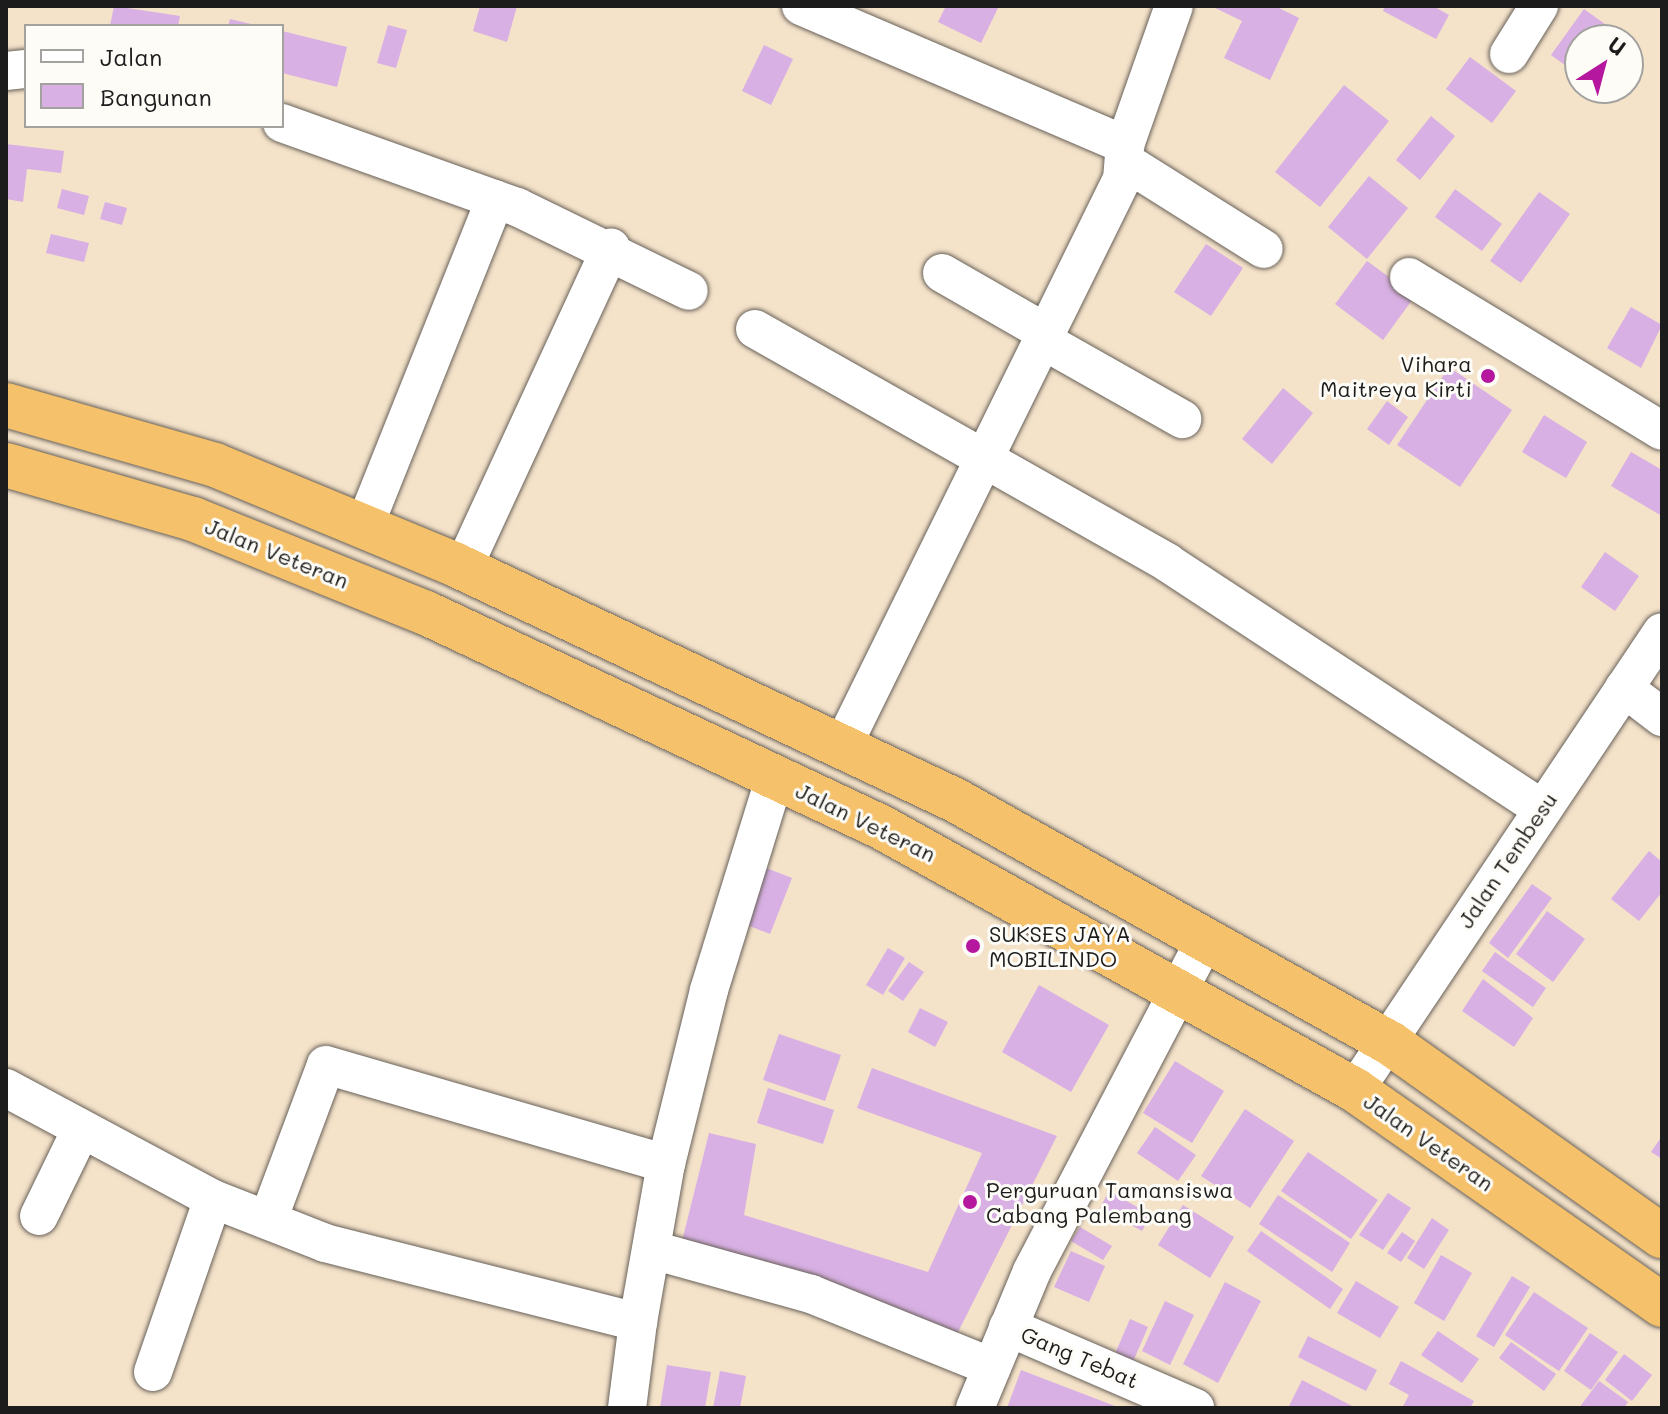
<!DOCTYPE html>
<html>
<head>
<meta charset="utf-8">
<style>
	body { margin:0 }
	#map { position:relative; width:1668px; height:1414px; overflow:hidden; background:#f4e2c9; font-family:Mali,sans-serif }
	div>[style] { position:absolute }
	.building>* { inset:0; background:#d8b0e4 }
	.roads { filter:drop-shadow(0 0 2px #686159) drop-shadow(0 0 2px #686159) }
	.street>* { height:38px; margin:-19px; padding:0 19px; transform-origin:19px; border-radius:19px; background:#fff }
	.highway>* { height:44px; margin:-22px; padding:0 22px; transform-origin:22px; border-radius:22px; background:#f5c16b }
	.dots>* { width:22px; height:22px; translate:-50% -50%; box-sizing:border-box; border:4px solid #fdfcf7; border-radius:50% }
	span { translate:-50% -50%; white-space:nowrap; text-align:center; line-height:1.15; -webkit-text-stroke:6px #fdfcf7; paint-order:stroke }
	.poi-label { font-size:22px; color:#1c1c1c }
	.right { translate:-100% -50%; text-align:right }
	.left { translate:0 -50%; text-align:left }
	.street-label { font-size:22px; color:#1c1c1c }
	.frame { position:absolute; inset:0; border:8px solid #1c1c1c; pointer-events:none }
	.legend { position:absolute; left:24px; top:24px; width:260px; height:104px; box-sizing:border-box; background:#fdfcf7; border:2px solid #a3a29f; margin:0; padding:10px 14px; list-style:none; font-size:24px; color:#1c1c1c }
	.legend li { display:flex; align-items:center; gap:16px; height:40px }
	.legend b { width:40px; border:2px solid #a3a29f }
	.north { position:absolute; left:1564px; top:24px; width:80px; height:80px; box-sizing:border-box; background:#fdfcf7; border:2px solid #a3a29f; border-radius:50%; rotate:36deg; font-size:22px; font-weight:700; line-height:32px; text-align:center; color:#1c1c1c }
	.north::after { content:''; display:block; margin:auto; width:28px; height:36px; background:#b5179e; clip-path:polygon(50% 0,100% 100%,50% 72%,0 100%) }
</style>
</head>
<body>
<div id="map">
	<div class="building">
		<div style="clip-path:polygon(114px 6px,180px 16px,178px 26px,110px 26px)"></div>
		<div style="clip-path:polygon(480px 6px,517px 6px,507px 42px,473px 31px)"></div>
		<div style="clip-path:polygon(946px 6px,999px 6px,981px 43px,938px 22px)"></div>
		<div style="clip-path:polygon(1211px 6px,1275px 6px,1299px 18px,1270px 80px,1224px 58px,1242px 21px)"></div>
		<div style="clip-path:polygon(1385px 6px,1433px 6px,1449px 15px,1436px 39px,1383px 11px)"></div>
		<div style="clip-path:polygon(1584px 9px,1623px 37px,1580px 40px,1580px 76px,1551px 55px)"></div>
		<div style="clip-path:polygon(230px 19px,255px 25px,255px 26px,228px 26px)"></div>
		<div style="clip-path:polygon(388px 25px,407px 30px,396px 68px,377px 63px)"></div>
		<div style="clip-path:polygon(282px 31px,347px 47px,337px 87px,282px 73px)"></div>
		<div style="clip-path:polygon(764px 45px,793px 59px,771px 105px,742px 91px)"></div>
		<div style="clip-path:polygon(1470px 57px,1516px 91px,1492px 123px,1446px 89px)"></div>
		<div style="clip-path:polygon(1344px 85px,1389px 121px,1320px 207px,1275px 172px)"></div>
		<div style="clip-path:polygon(1431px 116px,1455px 136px,1420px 180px,1396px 160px)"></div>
		<div style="clip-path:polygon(6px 144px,64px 151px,61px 173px,27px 169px,23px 202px,6px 199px)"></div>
		<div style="clip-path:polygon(1369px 176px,1408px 208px,1367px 259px,1328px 227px)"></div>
		<div style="clip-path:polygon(62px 189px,89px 196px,84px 215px,57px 208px)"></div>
		<div style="clip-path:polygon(1455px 189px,1502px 224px,1482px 251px,1435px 217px)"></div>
		<div style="clip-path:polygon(1539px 192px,1570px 214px,1521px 283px,1490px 261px)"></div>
		<div style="clip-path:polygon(105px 202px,127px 208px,122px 225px,100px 219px)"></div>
		<div style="clip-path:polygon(51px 234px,89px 243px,84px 262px,46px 253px)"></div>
		<div style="clip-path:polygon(1206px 244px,1243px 268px,1211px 316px,1174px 292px)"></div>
		<div style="clip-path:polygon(1367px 261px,1415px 296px,1383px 340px,1335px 304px)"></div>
		<div style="clip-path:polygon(1631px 307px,1662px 325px,1641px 368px,1607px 348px)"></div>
		<div style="clip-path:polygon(1449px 367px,1512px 410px,1460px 487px,1397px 445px)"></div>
		<div style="clip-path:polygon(1283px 388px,1313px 413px,1272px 464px,1242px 439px)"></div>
		<div style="clip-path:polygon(1387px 401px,1408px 417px,1389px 445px,1367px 429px)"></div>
		<div style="clip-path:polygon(1544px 415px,1587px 442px,1566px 478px,1522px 452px)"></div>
		<div style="clip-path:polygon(1631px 452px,1662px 470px,1662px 516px,1611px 486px)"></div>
		<div style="clip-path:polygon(1605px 552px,1639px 576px,1615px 611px,1581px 587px)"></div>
		<div style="clip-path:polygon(1649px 851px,1662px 862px,1662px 892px,1639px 921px,1611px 899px)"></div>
		<div style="clip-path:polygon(759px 865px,792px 878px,770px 934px,737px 921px)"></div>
		<div style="clip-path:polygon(1532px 884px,1552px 898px,1508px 958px,1489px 943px)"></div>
		<div style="clip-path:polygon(1547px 911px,1585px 939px,1553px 982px,1516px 954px)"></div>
		<div style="clip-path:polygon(888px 948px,905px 958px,883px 995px,866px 985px)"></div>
		<div style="clip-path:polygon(1495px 952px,1546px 988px,1533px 1007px,1482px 971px)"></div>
		<div style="clip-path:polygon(909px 962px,924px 972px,903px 1001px,888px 991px)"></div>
		<div style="clip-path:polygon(1483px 979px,1533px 1018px,1514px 1047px,1462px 1011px)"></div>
		<div style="clip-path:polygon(1039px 985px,1109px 1025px,1071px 1092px,1002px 1052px)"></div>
		<div style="clip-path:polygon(920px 1008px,948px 1022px,935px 1047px,908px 1032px)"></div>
		<div style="clip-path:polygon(779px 1034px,841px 1055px,825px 1101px,763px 1080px)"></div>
		<div style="clip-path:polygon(1175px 1061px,1224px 1091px,1192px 1143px,1143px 1113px)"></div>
		<div style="clip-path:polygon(872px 1068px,1057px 1136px,954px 1340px,682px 1241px,709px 1133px,756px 1144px,744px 1215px,928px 1272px,982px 1153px,857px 1108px)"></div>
		<div style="clip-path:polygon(768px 1088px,834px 1110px,823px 1144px,757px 1123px)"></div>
		<div style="clip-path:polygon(1245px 1109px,1294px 1141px,1250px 1208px,1201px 1176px)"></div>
		<div style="clip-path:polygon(1155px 1127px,1196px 1155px,1178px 1181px,1137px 1153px)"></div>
		<div style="clip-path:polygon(1662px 1136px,1662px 1159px,1651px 1152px)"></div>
		<div style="clip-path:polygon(1308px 1152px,1378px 1200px,1351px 1239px,1281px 1191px)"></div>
		<div style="clip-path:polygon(1109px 1191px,1151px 1215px,1142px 1231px,1100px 1208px)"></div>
		<div style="clip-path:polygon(1388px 1193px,1411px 1208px,1383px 1250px,1359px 1235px)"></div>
		<div style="clip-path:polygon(1278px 1195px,1350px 1243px,1332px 1272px,1259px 1224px)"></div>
		<div style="clip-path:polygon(1183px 1205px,1234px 1237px,1210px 1278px,1158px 1245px)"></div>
		<div style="clip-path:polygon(1432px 1218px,1449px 1230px,1424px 1269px,1407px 1258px)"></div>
		<div style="clip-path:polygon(1080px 1227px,1112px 1246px,1103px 1260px,1071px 1241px)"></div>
		<div style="clip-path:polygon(1261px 1231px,1343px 1289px,1330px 1309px,1247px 1251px)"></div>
		<div style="clip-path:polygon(1402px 1232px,1415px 1241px,1401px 1262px,1387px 1253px)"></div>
		<div style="clip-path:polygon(1071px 1251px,1105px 1266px,1089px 1302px,1054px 1287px)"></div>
		<div style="clip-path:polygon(1441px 1255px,1472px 1273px,1444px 1321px,1414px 1303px)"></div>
		<div style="clip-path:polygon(1512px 1276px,1530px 1287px,1494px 1347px,1476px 1336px)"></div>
		<div style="clip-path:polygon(1356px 1281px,1399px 1307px,1380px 1338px,1337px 1313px)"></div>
		<div style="clip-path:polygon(1225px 1282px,1261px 1301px,1218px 1383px,1183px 1364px)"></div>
		<div style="clip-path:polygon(1534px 1292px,1588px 1328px,1559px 1371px,1505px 1335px)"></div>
		<div style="clip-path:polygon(1165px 1301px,1194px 1315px,1170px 1365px,1142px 1351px)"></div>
		<div style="clip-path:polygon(1130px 1319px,1148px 1327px,1132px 1364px,1114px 1356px)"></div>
		<div style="clip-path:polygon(1438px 1331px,1479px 1359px,1462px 1383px,1421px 1355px)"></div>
		<div style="clip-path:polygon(1590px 1333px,1618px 1352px,1591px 1390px,1564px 1371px)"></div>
		<div style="clip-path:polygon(1308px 1336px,1377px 1370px,1366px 1391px,1298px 1357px)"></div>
		<div style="clip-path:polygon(1511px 1342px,1556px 1374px,1544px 1391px,1499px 1358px)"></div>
		<div style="clip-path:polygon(1624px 1354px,1652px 1375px,1632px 1401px,1605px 1380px)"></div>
		<div style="clip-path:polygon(1401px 1361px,1474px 1401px,1470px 1408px,1402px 1408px,1409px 1395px,1389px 1384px)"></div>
		<div style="clip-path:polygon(667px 1365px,711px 1372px,705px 1408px,660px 1408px)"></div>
		<div style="clip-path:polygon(1021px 1370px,1120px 1408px,1007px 1408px)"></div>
		<div style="clip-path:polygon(720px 1371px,746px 1376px,740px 1408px,713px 1408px)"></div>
		<div style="clip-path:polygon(1302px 1380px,1356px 1408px,1288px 1408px)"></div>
		<div style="clip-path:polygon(1599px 1381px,1628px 1402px,1624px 1408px,1579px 1408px)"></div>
	</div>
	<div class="roads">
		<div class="street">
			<div style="left:801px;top:6px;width:353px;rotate:23.2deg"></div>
			<div style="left:1509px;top:54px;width:57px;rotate:-58deg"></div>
			<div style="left:6px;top:71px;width:20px;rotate:-6deg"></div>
			<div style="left:282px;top:123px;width:250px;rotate:19.7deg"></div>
			<div style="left:517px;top:207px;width:191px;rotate:26deg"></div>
			<div style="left:1124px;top:161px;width:165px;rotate:32.2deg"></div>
			<div style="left:942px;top:273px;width:122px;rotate:29.9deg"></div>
			<div style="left:1409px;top:277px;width:296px;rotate:31.3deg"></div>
			<div style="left:755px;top:329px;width:475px;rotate:29.5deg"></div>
			<div style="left:1168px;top:563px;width:446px;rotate:33.3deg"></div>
			<div style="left:1044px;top:341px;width:159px;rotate:29.5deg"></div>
			<div style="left:364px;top:527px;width:353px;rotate:-68.2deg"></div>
			<div style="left:463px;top:568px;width:353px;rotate:-65.2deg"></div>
			<div style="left:1624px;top:688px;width:48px;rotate:37.3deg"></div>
			<div style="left:842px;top:747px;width:633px;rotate:-63.76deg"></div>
			<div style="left:1122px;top:179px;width:34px;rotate:-85deg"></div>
			<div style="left:1125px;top:145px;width:147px;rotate:-70.6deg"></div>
			<div style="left:6px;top:1088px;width:235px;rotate:28.2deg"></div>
			<div style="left:213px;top:1199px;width:120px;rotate:21.4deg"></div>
			<div style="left:325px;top:1243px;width:323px;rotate:14.2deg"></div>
			<div style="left:638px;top:1322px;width:160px;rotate:-80deg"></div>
			<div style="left:666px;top:1164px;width:179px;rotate:-76.1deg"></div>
			<div style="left:709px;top:990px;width:223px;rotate:-72.8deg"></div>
			<div style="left:1355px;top:1090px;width:551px;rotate:-56.17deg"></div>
			<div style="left:39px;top:1216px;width:93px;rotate:-64deg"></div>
			<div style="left:268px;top:1220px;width:165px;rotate:-69.5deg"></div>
			<div style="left:326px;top:1065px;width:354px;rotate:16.2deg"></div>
			<div style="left:656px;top:1251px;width:161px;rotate:15.5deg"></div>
			<div style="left:811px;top:1294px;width:195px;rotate:22deg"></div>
			<div style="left:1008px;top:1327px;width:204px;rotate:23.4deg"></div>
			<div style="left:153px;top:1372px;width:183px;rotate:-70.9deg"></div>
			<div style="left:627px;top:1408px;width:87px;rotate:-82.7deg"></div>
			<div style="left:975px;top:1408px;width:148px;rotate:-67.4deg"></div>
			<div style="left:1032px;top:1271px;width:376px;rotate:-62.4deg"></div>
		</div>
		<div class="highway">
			<div style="left:6px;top:405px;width:217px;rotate:16deg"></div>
			<div style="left:215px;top:465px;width:261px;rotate:22.5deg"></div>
			<div style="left:456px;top:565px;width:552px;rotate:25.22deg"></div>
			<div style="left:955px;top:800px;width:498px;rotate:29.2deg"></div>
			<div style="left:1390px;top:1043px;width:334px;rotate:35.4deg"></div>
			<div style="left:6px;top:465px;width:195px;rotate:16.1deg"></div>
			<div style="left:193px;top:519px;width:251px;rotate:22deg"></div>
			<div style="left:426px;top:613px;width:503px;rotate:25.19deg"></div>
			<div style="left:881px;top:827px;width:542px;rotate:29.02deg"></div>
			<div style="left:1355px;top:1090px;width:375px;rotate:35deg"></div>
		</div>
	</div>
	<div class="dots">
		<div style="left:1488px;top:376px;background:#b5179e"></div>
		<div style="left:973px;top:946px;background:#b5179e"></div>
		<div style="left:970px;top:1202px;background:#b5179e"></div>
	</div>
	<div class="poi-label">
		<span class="right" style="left:1472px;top:376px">Vihara<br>Maitreya Kirti</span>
		<span class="left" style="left:989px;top:946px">SUKSES JAYA<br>MOBILINDO</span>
		<span class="left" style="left:986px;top:1202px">Perguruan Tamansiswa<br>Cabang Palembang</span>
	</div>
	<div class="street-label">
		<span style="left:277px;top:553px;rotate:22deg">Jalan Veteran</span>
		<span style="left:866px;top:822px;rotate:26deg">Jalan Veteran</span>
		<span style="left:1507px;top:860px;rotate:-56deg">Jalan Tembesu</span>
		<span style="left:1429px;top:1142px;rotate:35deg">Jalan Veteran</span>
		<span style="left:1080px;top:1357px;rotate:23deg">Gang Tebat</span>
	</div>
	<div class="frame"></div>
	<ul class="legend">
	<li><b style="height:10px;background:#fff"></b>Jalan</li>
	<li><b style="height:22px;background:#d8b0e4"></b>Bangunan</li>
	</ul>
	<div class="north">U</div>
</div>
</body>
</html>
